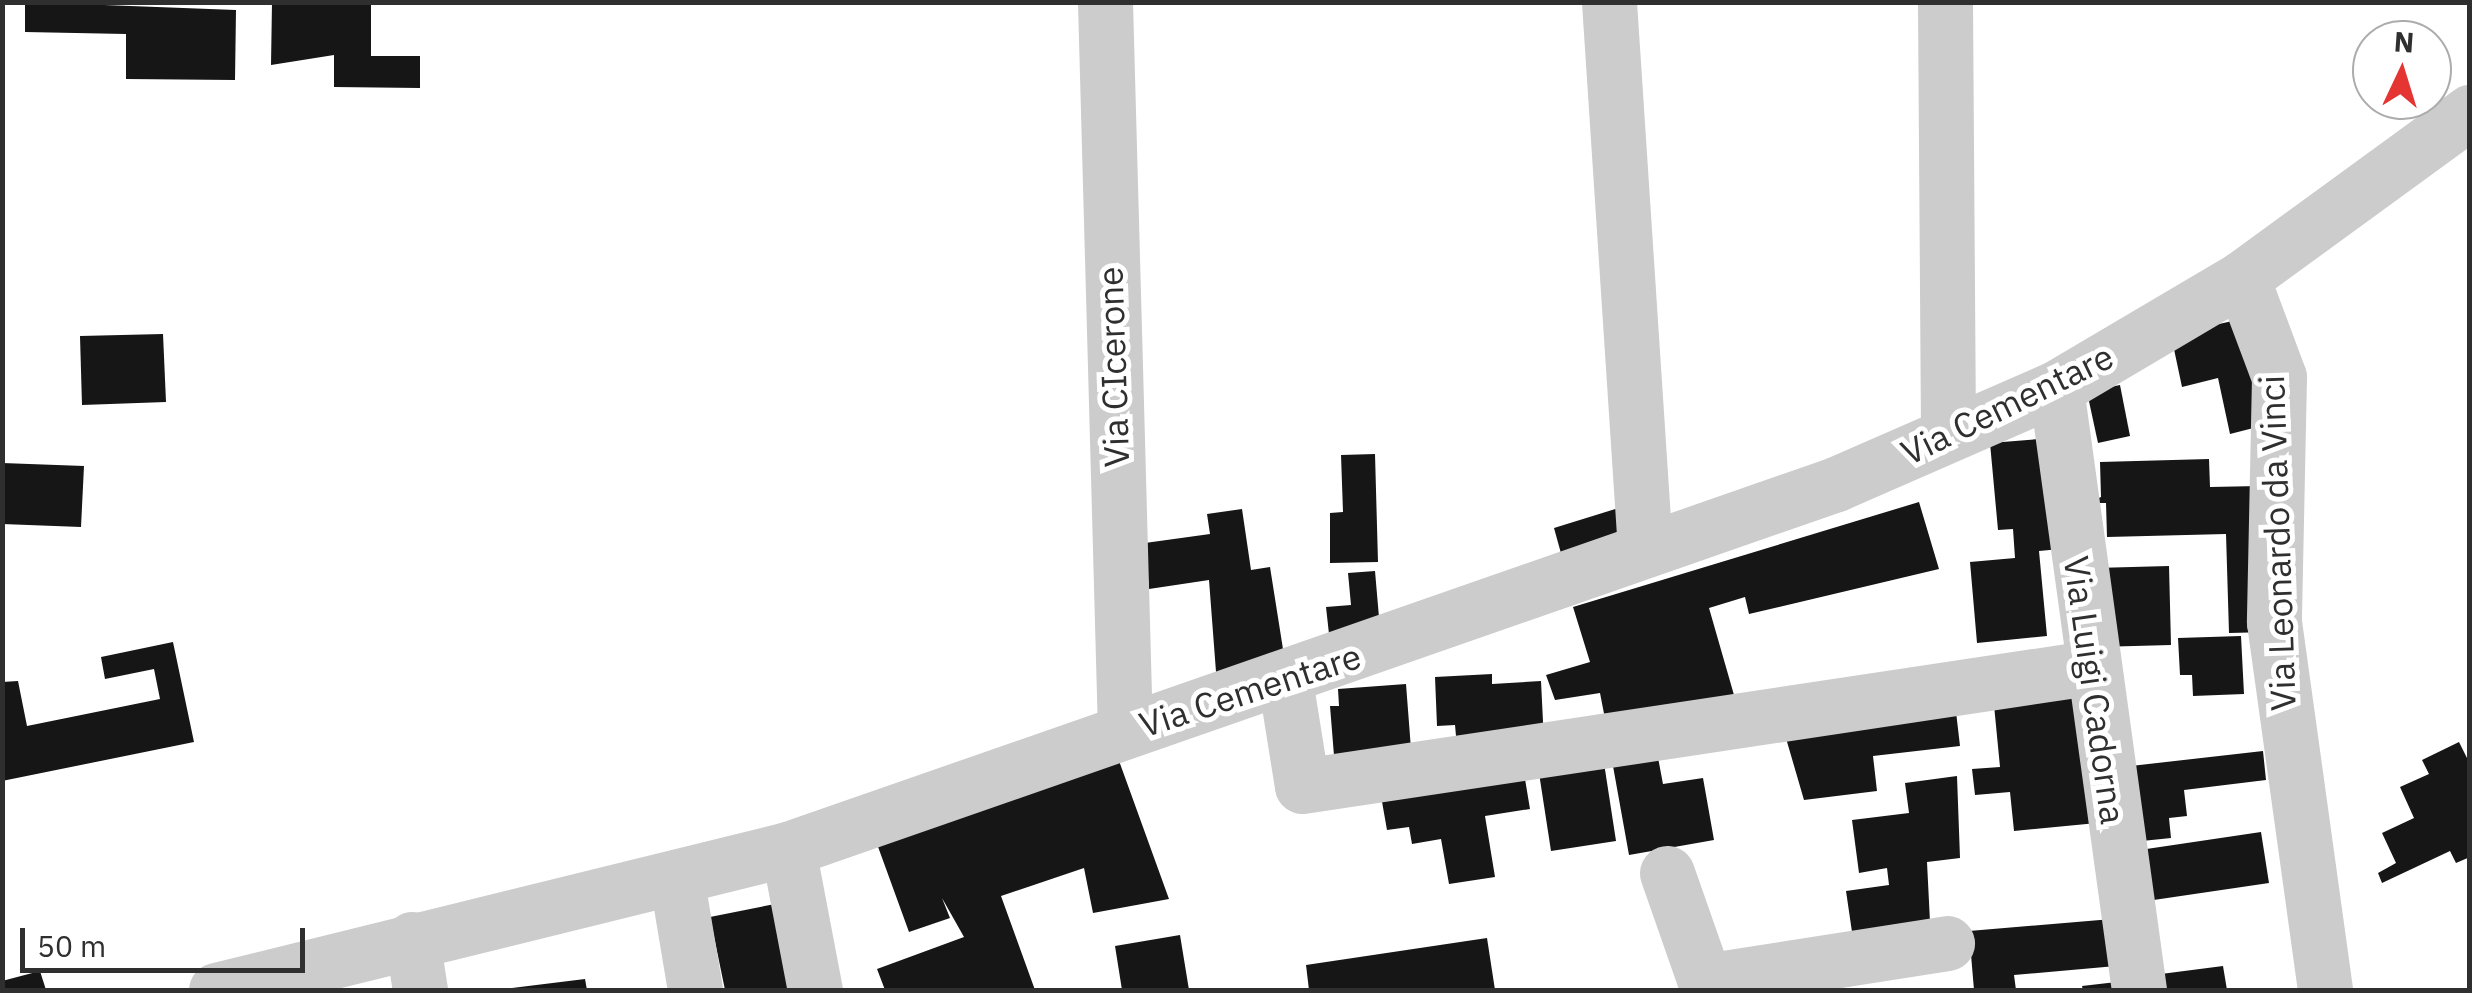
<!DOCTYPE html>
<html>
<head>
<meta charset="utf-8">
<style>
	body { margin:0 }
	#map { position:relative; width:2472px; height:993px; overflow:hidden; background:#fff; font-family:"IBM Plex Sans",sans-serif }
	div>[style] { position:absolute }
	.building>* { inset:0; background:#161616 }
	.minor>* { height:55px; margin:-27.5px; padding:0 27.5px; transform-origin:27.5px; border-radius:27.5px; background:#ccc }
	span { translate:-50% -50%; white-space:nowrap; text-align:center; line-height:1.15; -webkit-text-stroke:10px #fff; paint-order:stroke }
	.street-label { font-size:35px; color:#2f2f2f }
	.frame { position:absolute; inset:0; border:5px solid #2f2f2f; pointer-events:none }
	.north { position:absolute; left:2352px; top:20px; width:100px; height:100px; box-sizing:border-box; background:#fff; border:2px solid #acacac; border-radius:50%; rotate:4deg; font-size:28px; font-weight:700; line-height:40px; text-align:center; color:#2f2f2f }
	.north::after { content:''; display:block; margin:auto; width:35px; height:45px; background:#e43533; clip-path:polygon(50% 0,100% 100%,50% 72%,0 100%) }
	.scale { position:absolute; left:20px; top:928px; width:285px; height:45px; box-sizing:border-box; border:5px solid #2f2f2f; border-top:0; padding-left:12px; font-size:30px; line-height:35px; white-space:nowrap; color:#2f2f2f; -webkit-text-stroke:8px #fff; paint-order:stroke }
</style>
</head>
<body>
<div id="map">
	<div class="building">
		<div style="clip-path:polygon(25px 2px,236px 10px,235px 80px,126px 79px,126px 34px,25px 32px)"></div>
		<div style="clip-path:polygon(272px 2px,371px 2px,371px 56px,420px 56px,420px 88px,334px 87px,334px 55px,271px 65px)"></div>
		<div style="clip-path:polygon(2241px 319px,2273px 423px,2230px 434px,2218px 378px,2182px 387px,2171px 335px)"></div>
		<div style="clip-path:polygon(163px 334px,166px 402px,82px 405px,80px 336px)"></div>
		<div style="clip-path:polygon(2120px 385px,2130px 436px,2098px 443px,2087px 392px)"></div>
		<div style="clip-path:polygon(2039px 439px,2071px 548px,2039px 551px,2047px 636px,1977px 643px,1970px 562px,2015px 558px,2013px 529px,1998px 530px,1990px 443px)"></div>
		<div style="clip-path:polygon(1375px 454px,1378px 562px,1330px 563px,1330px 513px,1343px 512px,1341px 455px)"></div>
		<div style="clip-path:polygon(2209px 459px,2210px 487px,2259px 486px,2269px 632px,2229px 633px,2226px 534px,2107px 537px,2106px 503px,2087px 503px,2101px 497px,2100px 462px)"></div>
		<div style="clip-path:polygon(2px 463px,84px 466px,81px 527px,2px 524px)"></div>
		<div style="clip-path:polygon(1919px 502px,1939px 569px,1749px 614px,1745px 597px,1709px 608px,1734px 695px,1607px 729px,1600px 693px,1555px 700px,1546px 675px,1590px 662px,1573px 607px)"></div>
		<div style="clip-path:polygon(1625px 506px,1627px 540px,1562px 557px,1554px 528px)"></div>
		<div style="clip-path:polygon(1242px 509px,1251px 570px,1270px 567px,1286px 668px,1217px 685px,1209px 580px,1149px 589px,1145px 543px,1210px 534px,1207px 514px)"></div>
		<div style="clip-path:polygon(2169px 566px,2171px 645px,2097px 647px,2095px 568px)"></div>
		<div style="clip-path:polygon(1375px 571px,1380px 629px,1330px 643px,1326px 607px,1351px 605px,1348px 573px)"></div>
		<div style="clip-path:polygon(2241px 636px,2244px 694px,2193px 696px,2192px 675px,2180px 675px,2178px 638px)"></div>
		<div style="clip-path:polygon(173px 642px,194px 742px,2px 781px,2px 682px,18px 681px,27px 726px,160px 699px,154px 669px,105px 679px,101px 657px)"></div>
		<div style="clip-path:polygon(1492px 674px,1492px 684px,1541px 681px,1544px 742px,1457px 747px,1455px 725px,1437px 726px,1435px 677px)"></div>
		<div style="clip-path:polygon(1406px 684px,1412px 762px,1335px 768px,1330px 706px,1339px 706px,1338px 689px)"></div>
		<div style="clip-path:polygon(2083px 684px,2097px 823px,2014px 831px,2010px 792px,1975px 795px,1972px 769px,2000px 767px,1994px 705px)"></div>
		<div style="clip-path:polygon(1955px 703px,1960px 746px,1873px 756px,1877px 791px,1804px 800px,1783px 728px)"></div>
		<div style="clip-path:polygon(2459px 742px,2470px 764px,2470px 857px,2456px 863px,2450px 851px,2382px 883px,2378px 873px,2396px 863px,2382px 833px,2414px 818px,2400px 787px,2429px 774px,2422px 760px)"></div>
		<div style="clip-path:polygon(1656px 747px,1663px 784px,1703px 778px,1714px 840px,1629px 855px,1611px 755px)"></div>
		<div style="clip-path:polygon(2263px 751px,2266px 780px,2184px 790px,2187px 816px,2169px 818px,2171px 838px,2142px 841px,2122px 767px)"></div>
		<div style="clip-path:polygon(1118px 758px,1169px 899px,1093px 913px,1084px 868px,1001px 896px,1035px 990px,885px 990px,877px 969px,964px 937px,942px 898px,950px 918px,909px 932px,877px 844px)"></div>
		<div style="clip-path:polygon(1604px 763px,1616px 841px,1551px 851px,1539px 773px)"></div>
		<div style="clip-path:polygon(1524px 773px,1530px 809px,1485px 816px,1495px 877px,1449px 884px,1441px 839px,1412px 844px,1409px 827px,1387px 830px,1381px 796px)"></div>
		<div style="clip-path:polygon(1957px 776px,1960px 858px,1927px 862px,1930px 922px,1852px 932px,1846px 891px,1889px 885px,1887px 868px,1859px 873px,1852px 820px,1909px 813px,1905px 783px)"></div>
		<div style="clip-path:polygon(2261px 832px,2269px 883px,2140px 902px,2133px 851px)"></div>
		<div style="clip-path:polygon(775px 904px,792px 990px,725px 990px,710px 917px)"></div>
		<div style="clip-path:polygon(2112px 919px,2116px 966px,2014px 975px,2016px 990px,1974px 990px,1969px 931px)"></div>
		<div style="clip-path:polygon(1180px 935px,1189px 990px,1122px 990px,1115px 946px)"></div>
		<div style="clip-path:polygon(1487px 938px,1495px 990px,1309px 990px,1306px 965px)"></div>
		<div style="clip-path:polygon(2223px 966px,2227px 990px,2150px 990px,2161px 974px)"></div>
		<div style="clip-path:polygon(40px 971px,46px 990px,2px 990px,2px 981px)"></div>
		<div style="clip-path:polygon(585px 979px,587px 990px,512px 990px,512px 988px)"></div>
		<div style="clip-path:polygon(2134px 980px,2135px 990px,2083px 990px,2082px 986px)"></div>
	</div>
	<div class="minor">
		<div style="left:1105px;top:2px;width:729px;rotate:88.43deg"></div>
		<div style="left:1609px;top:2px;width:549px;rotate:86.24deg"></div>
		<div style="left:1945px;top:2px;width:431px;rotate:89.6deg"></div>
		<div style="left:2242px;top:278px;width:106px;rotate:69.5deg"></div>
		<div style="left:2279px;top:377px;width:245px;rotate:91.2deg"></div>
		<div style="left:2274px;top:622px;width:372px;rotate:82.1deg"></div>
		<div style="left:2056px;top:388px;width:608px;rotate:82.15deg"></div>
		<div style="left:1285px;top:680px;width:107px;rotate:80.9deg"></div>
		<div style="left:1302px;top:786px;width:795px;rotate:-8.54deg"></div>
		<div style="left:788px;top:849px;width:144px;rotate:79.2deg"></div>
		<div style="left:1667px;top:873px;width:124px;rotate:70.7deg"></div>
		<div style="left:677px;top:882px;width:109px;rotate:80.5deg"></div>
		<div style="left:412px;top:939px;width:52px;rotate:81.1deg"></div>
		<div style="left:1705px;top:981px;width:245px;rotate:-8.9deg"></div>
		<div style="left:216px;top:990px;width:589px;rotate:-13.85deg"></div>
		<div style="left:788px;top:849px;width:1110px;rotate:-19.2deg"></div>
		<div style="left:1836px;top:484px;width:240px;rotate:-23.6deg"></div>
		<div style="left:2056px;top:388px;width:216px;rotate:-30.6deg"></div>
		<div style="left:2242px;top:278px;width:282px;rotate:-36.1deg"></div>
	</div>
	<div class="street-label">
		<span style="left:1113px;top:367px;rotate:-92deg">Via CIcerone</span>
		<span style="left:2007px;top:404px;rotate:-26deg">Via Cementare</span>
		<span style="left:2277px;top:543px;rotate:-92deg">Via Leonardo da Vinci</span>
		<span style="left:1250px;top:690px;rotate:-18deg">Via Cementare</span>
		<span style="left:2095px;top:690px;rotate:82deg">Via Luigi Cadorna</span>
	</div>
	<div class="frame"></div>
	<div class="north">N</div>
	<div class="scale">50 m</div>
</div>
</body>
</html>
